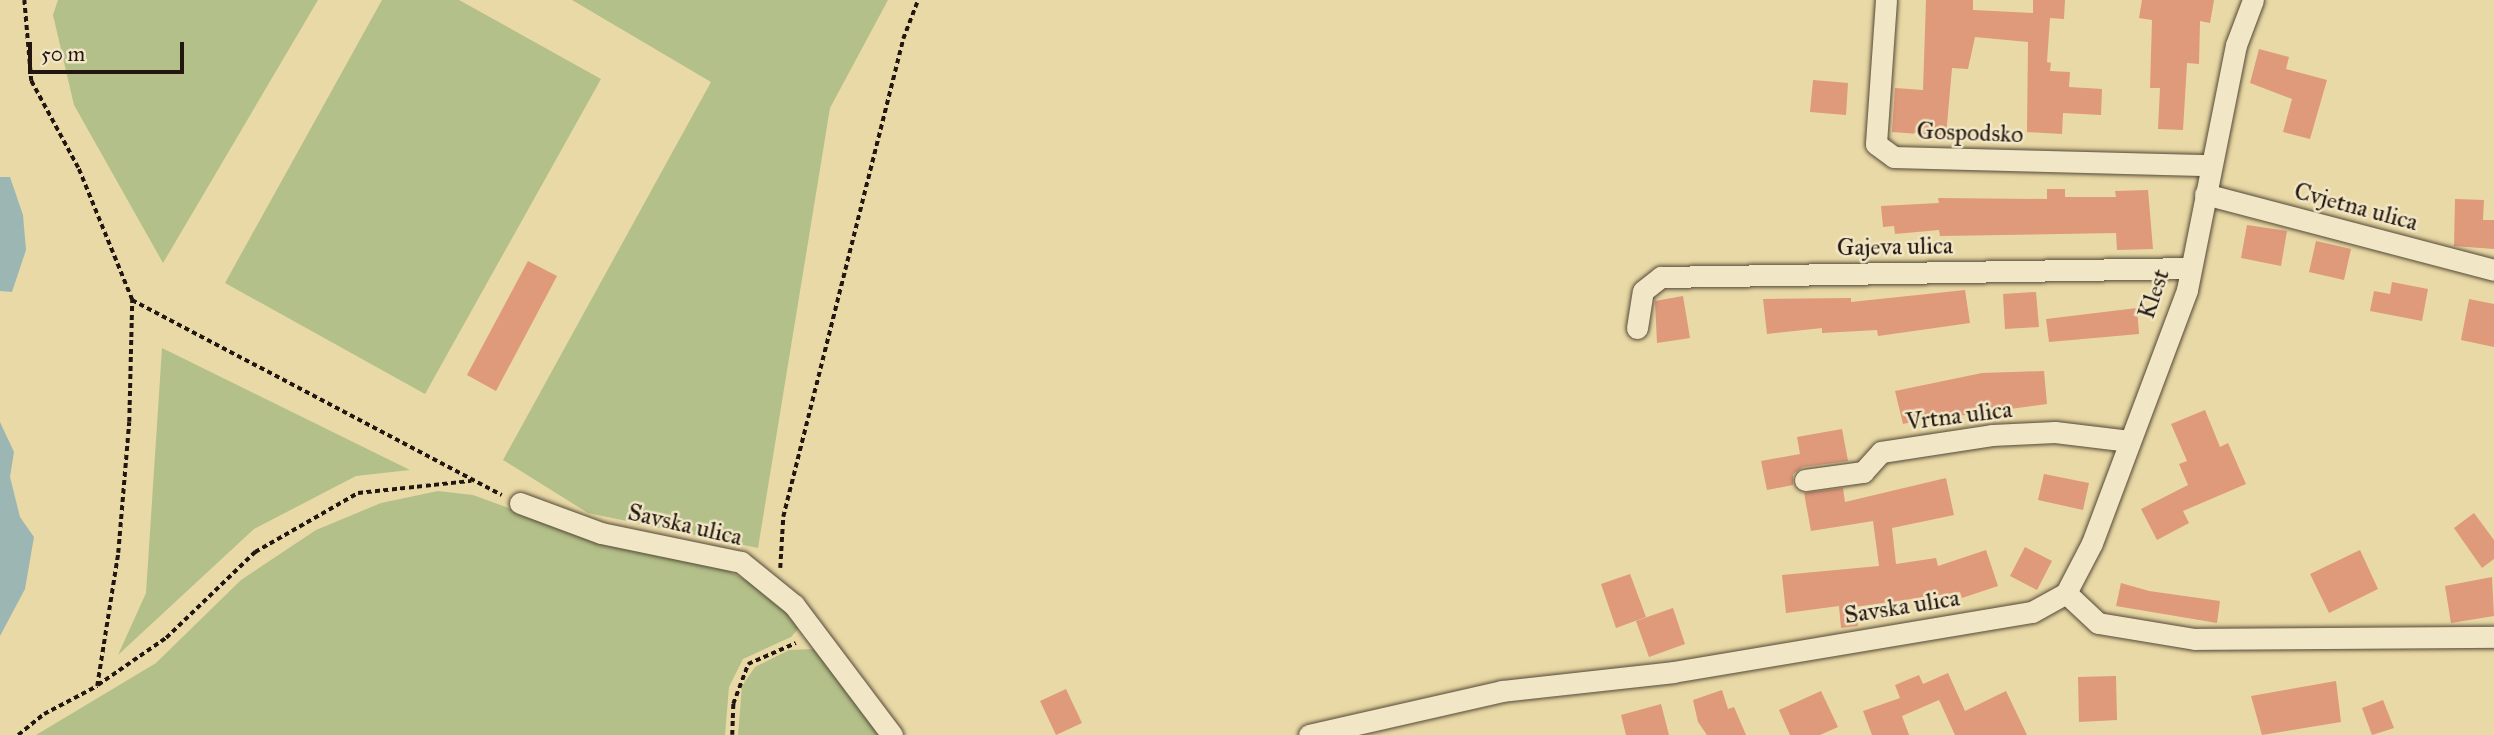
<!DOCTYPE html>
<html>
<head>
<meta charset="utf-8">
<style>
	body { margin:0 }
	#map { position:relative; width:2494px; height:735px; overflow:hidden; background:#e9d9a6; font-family:"IM FELL Great Primer",serif }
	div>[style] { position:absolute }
	.green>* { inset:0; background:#b3c089 }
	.water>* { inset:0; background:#9cb7b3 }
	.building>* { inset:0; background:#df997b }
	.path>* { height:3.5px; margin-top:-1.75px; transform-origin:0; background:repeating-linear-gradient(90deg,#221710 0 5px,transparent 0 8.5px) }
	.roads { filter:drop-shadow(0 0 2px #544836) drop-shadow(0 0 2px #544836) }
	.minor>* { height:21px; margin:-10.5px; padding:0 10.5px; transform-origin:10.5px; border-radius:10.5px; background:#f1e6c5 }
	span { translate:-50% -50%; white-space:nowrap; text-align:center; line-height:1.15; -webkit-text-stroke:5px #f1e6c5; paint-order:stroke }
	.street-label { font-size:24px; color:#221710 }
	.scale { position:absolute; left:28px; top:42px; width:156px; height:32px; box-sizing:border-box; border:4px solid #221710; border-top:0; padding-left:9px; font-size:21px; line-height:24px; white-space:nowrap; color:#221710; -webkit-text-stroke:5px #f1e6c5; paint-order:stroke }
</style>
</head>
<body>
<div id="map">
	<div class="green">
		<div style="clip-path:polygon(58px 0,318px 0,163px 263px,74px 105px,53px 15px)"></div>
		<div style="clip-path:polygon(382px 0,459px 0,601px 79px,425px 394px,225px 283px)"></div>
		<div style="clip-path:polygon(572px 0,888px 0,830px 108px,758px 548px,588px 513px,503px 460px,711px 82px)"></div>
		<div style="clip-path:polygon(162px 348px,410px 470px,356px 476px,254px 529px,118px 655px,146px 593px)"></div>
		<div style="clip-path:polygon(438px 491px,473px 495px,598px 541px,725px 569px,764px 590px,800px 627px,791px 637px,743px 659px,729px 687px,725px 735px,36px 735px,156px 663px,241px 580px,316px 530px,381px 503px)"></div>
		<div style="clip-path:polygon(813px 649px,884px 735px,738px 735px,742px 686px,755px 667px,789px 650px)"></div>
	</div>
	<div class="water">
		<div style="clip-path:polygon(0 177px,10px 177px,23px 215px,26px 250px,12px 292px,0 291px)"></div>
		<div style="clip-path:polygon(0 422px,14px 452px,10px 477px,20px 517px,34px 537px,25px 589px,0 636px)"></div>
	</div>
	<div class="building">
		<div style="clip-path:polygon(1926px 0,1973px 0,1973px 10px,2033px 13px,2033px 0,2065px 0,2064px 19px,2050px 18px,2047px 62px,2051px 63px,2050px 71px,2070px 72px,2069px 87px,2102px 89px,2101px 115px,2063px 113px,2062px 134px,2027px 132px,2028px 42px,1975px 37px,1968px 69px,1952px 68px,1946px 136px,1892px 132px,1895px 88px,1923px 90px)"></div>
		<div style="clip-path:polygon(2142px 0,2214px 0,2210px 23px,2200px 21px,2199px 64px,2187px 63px,2183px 130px,2158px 129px,2160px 88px,2150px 88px,2152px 20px,2139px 18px)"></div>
		<div style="clip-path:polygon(2259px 49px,2289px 57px,2286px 69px,2327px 80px,2310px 139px,2283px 132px,2292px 99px,2250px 83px)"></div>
		<div style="clip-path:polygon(1813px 80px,1848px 83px,1846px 115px,1810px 112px)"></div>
		<div style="clip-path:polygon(2047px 189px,2065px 189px,2065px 197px,2116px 197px,2115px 191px,2148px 190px,2153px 249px,2117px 250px,2116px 233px,1940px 236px,1939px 230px,1895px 234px,1894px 226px,1883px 227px,1881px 206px,1939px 203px,1938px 198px,2047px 199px)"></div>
		<div style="clip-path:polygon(2455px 199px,2484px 200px,2483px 220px,2494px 220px,2494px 249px,2454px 246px)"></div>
		<div style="clip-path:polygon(2247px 225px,2287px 231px,2281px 266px,2241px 258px)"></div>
		<div style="clip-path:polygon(2316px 241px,2351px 249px,2344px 280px,2309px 272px)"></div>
		<div style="clip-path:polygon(528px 261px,557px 276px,496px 391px,467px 375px)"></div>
		<div style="clip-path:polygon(2392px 282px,2428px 289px,2422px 321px,2370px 311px,2374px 291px,2390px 294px)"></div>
		<div style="clip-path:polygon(1965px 290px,1970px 323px,1878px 336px,1877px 330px,1822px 333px,1822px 328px,1767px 334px,1763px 299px,1851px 298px,1851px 302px)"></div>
		<div style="clip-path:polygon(2036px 292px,2039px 327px,2005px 329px,2003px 294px)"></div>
		<div style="clip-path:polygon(1683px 296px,1690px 338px,1657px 343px,1655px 301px)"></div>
		<div style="clip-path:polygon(2469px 299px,2494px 304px,2494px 347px,2461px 340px)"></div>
		<div style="clip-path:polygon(2137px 308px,2139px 334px,2049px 342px,2046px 319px)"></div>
		<div style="clip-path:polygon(2044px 371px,2047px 404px,1958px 416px,1957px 411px,1903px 424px,1895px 391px,1982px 373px)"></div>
		<div style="clip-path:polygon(2205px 410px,2220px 447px,2228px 443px,2246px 484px,2183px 511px,2189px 523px,2157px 540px,2141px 509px,2188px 485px,2179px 464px,2187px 461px,2171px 424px)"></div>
		<div style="clip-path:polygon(1842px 429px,1848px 461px,1803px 467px,1793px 474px,1793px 485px,1767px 490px,1761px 461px,1800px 454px,1797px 437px)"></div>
		<div style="clip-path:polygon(2044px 474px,2089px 483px,2083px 510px,2038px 500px)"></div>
		<div style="clip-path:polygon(1946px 478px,1954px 515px,1892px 528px,1896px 564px,1936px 558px,1938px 566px,1986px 550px,1998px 586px,1962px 598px,1960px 592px,1855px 607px,1858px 626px,1841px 628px,1839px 606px,1786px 613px,1782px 575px,1879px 566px,1873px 521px,1811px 531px,1804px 493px,1843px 488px,1845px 502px)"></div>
		<div style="clip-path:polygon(2474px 513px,2494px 540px,2494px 559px,2482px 568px,2454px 528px)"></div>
		<div style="clip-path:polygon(2025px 547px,2052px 561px,2037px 590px,2010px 576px)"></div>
		<div style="clip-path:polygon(2360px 550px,2378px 589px,2329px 613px,2310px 574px)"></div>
		<div style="clip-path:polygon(1630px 574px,1646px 617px,1616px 628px,1601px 584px)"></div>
		<div style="clip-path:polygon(2492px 577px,2494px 616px,2451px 623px,2445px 586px)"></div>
		<div style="clip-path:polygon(2121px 583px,2149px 591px,2220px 601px,2217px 623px,2116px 606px)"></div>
		<div style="clip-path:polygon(1673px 608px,1685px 644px,1649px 657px,1636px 621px)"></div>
		<div style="clip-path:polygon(1948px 673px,1965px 711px,2006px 691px,2027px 735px,1955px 735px,1939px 700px,1902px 716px,1909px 735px,1872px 735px,1863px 711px,1900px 698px,1895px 685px,1919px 675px,1923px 684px)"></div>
		<div style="clip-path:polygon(2116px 676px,2117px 720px,2079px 722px,2078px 677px)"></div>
		<div style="clip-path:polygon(2336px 681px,2341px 722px,2262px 735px,2251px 696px)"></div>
		<div style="clip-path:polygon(1066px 689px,1082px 723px,1056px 735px,1040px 701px)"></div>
		<div style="clip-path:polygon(1722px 690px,1728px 709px,1734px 707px,1746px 735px,1707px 735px,1698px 722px,1693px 700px)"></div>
		<div style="clip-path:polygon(1821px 691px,1838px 727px,1820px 735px,1790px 735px,1779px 710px)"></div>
		<div style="clip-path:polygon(2383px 700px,2394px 728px,2372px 735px,2362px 708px)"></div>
		<div style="clip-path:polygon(1661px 704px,1669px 735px,1626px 735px,1621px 715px)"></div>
	</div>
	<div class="path">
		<div style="left:132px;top:300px;width:418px;rotate:27.8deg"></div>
		<div style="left:780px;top:568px;width:51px;rotate:-86.6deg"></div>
		<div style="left:783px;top:517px;width:493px;rotate:-75.9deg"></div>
		<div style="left:903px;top:39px;width:42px;rotate:-69deg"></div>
		<div style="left:98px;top:685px;width:83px;rotate:-34.7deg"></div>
		<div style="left:166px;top:638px;width:124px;rotate:-44deg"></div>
		<div style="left:255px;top:552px;width:119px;rotate:-29.8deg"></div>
		<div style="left:358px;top:493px;width:114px;rotate:-6.1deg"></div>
		<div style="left:18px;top:735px;width:33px;rotate:-39deg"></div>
		<div style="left:44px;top:714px;width:60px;rotate:-27.8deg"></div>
		<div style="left:97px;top:686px;width:135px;rotate:-81deg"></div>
		<div style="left:118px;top:553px;width:131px;rotate:-85.2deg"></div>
		<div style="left:129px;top:422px;width:122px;rotate:-88.6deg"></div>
		<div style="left:132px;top:300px;width:143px;rotate:-112.2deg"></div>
		<div style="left:78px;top:168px;width:99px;rotate:-118.4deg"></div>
		<div style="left:31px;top:81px;width:81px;rotate:-94.9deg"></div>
		<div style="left:732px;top:735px;width:31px;rotate:-88deg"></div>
		<div style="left:733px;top:704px;width:43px;rotate:-69.4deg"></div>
		<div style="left:748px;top:664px;width:52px;rotate:-23.6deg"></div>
	</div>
	<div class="roads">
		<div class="minor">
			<div style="left:1886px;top:0;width:144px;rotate:94deg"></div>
			<div style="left:1876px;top:144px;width:22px;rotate:36deg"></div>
			<div style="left:1894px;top:157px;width:316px;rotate:1.5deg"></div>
			<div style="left:2205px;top:194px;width:299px;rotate:14.7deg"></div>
			<div style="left:1637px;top:328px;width:37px;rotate:-81deg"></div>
			<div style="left:1643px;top:291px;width:23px;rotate:-38deg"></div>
			<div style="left:1661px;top:277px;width:529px;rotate:-0.97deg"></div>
			<div style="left:1805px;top:480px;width:59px;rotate:-7.9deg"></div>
			<div style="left:1863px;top:472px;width:27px;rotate:-48deg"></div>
			<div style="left:1881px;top:452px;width:112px;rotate:-8.7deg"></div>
			<div style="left:1992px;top:435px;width:63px;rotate:-2.7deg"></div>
			<div style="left:2055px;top:432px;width:75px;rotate:6.9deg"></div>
			<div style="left:520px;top:503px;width:86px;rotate:20.3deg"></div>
			<div style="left:601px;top:533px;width:143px;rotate:11.7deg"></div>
			<div style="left:741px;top:562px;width:68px;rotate:39.1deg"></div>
			<div style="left:794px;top:605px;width:163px;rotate:53deg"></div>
			<div style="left:2066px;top:593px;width:56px;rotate:-62.5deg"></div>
			<div style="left:2092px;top:543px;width:270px;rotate:-69.4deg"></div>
			<div style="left:2187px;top:290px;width:250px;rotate:-78.7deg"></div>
			<div style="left:2236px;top:45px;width:48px;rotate:-69.3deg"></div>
			<div style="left:2066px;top:593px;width:44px;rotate:43.2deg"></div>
			<div style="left:2098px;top:623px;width:98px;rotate:9.4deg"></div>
			<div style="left:2195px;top:639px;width:299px;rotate:-0.4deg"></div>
			<div style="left:1309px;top:735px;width:198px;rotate:-12.8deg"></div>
			<div style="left:1502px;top:691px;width:172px;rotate:-6.3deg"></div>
			<div style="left:1673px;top:672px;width:364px;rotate:-9.5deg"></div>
			<div style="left:2032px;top:612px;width:39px;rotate:-29deg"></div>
		</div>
	</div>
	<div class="street-label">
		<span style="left:1970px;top:133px;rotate:2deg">Gospodsko</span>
		<span style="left:2356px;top:207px;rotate:15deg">Cvjetna ulica</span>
		<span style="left:1895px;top:247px;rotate:-1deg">Gajeva ulica</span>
		<span style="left:2154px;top:294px;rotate:-71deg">Klest</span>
		<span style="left:1959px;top:416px;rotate:-7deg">Vrtna ulica</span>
		<span style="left:685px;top:525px;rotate:13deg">Savska ulica</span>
		<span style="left:1902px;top:607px;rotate:-9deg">Savska ulica</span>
	</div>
	<div class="scale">50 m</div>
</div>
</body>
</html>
